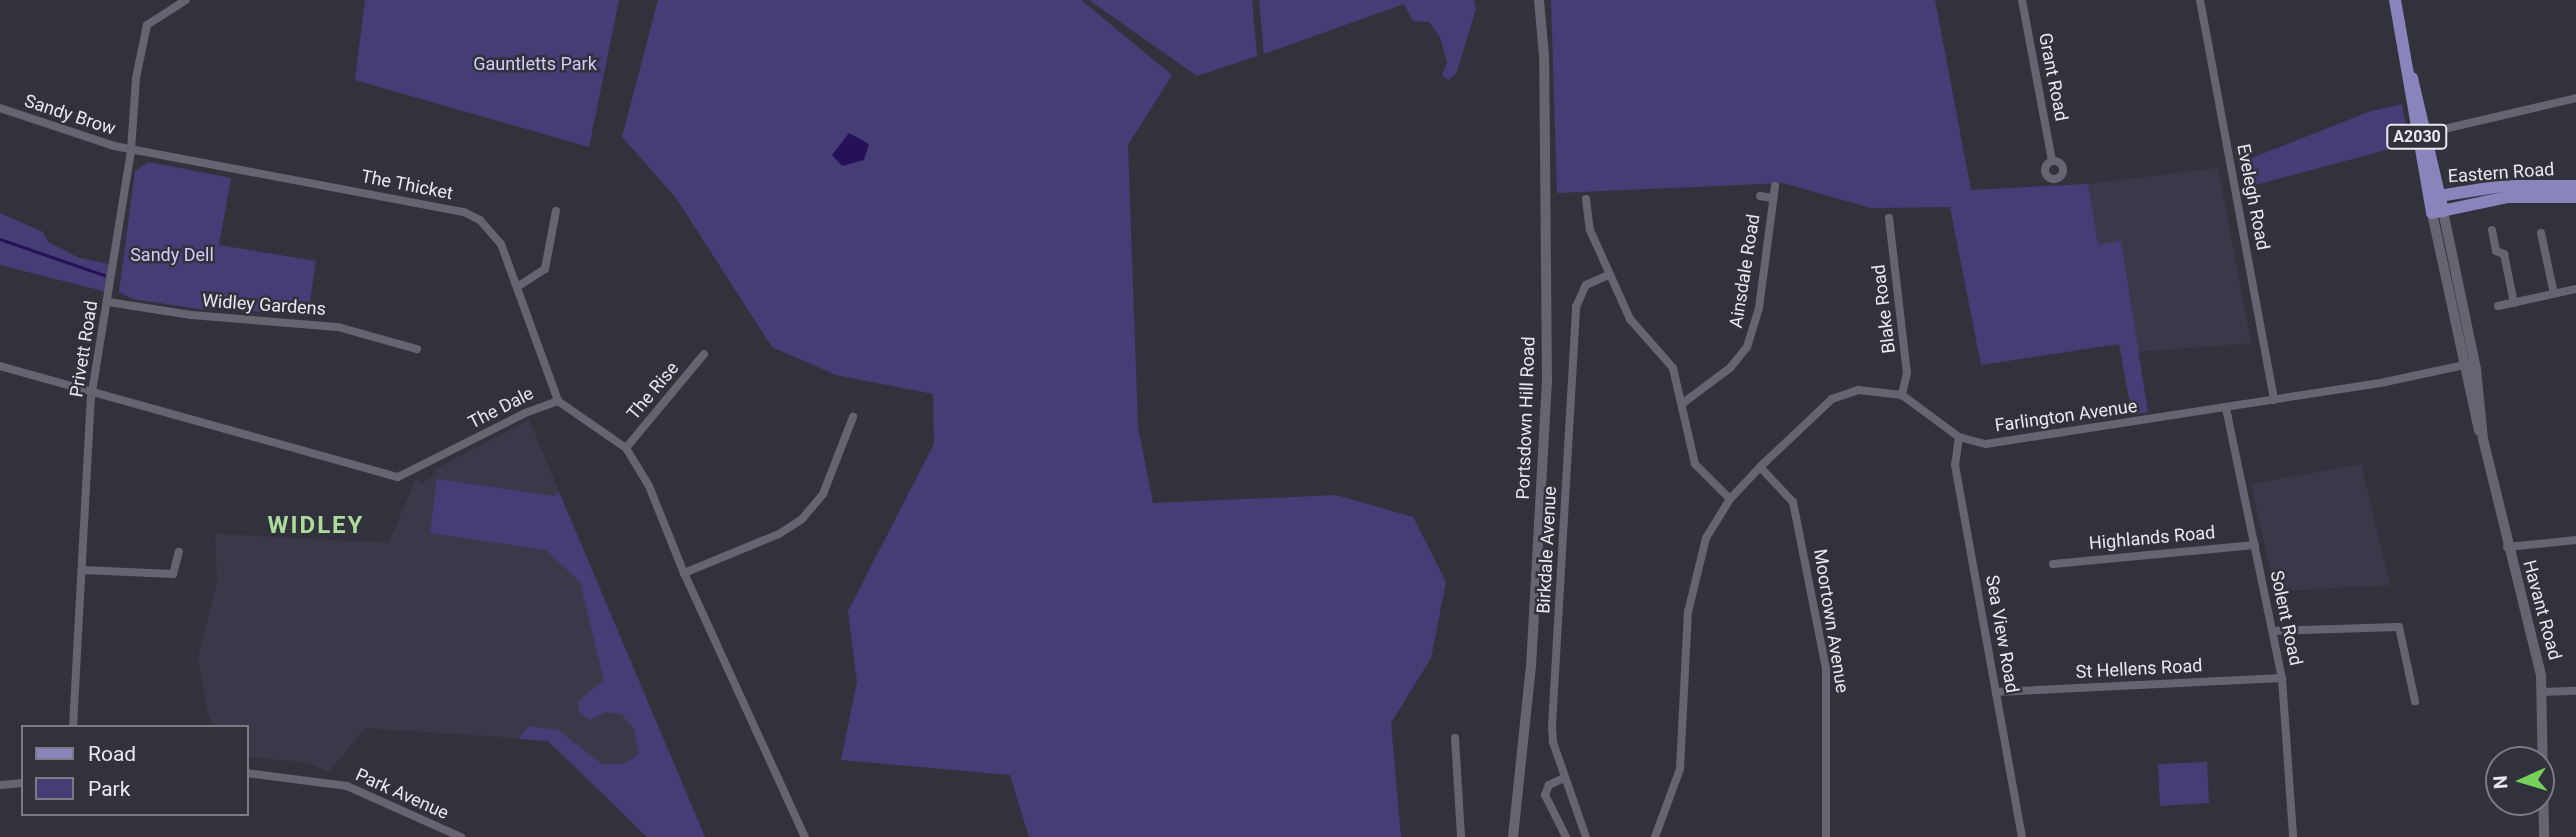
<!DOCTYPE html>
<html>
<head>
<meta charset="utf-8">
<style>
	body { margin:0 }
	#map { position:relative; width:2576px; height:837px; overflow:hidden; background:#32323c; font-family:Roboto,sans-serif }
	div>[style] { position:absolute }
	.built>* { inset:0; background:#3a394a }
	.green>* { inset:0; background:#463d77 }
	.water>* { inset:0; background:#251158 }
	.stream>* { height:2.5px; margin:-1.25px; padding:0 1.25px; transform-origin:1.25px; border-radius:1.25px; background:#251158 }
	.minor>* { height:8px; margin:-4px; padding:0 4px; transform-origin:4px; border-radius:4px; background:#656571 }
	.minor>.ring { margin:-4px; padding:0; box-sizing:content-box; background:none; border:8px solid #656571; border-radius:50% }
	.tertiary>* { height:10px; margin:-5px; padding:0 5px; transform-origin:5px; border-radius:5px; background:#656571 }
	.secondary>* { height:10px; margin:-5px; padding:0 5px; transform-origin:5px; border-radius:5px; background:#656571 }
	.primary>* { height:12px; margin:-6px; padding:0 6px; transform-origin:6px; border-radius:6px; background:#8a84bd }
	span { translate:-50% -50%; white-space:nowrap; text-align:center; line-height:1.15; -webkit-text-stroke:5px #32323c; paint-order:stroke }
	.shield-label span { padding:2px 5px; background:#32323c; border:2px solid; border-radius:5px; -webkit-text-stroke-width:0 }
	.shield-label { font-size:16px; color:#e8e8ef; font-weight:700 }
	.park-label { font-size:18px; color:#d0cdf8 }
	.street-label { font-size:18px; color:#e8e8ef }
	.district-label { font-size:24px; color:#abdc9c; font-weight:700; letter-spacing:2px }
	.legend { position:absolute; left:21px; top:725px; width:228px; height:91px; box-sizing:border-box; background:#32323c; border:2px solid #7b7b84; margin:0; padding:9px 12px; list-style:none; font-size:21px; color:#e8e8ef }
	.legend li { display:flex; align-items:center; gap:14px; height:35px }
	.legend b { width:35px; border:2px solid #7b7b84 }
	.north { position:absolute; left:2485px; top:746px; width:70px; height:70px; box-sizing:border-box; background:#32323c; border:2px solid #7b7b84; border-radius:50%; rotate:266deg; font-size:19px; font-weight:700; line-height:28px; text-align:center; color:#e8e8ef }
	.north::after { content:''; display:block; margin:auto; width:24px; height:32px; background:#77d259; clip-path:polygon(50% 0,100% 100%,50% 72%,0 100%) }
</style>
</head>
<body>
<div id="map">
	<div class="built">
		<div style="clip-path:polygon(2218px 168px,2251px 343px,2137px 352px,2121px 242px,2098px 246px,2088px 184px)"></div>
		<div style="clip-path:polygon(529px 420px,705px 837px,647px 837px,548px 740px,365px 728px,329px 772px,306px 762px,247px 757px,247px 727px,214px 727px,208px 715px,198px 657px,217px 583px,215px 534px,389px 543px,416px 479px,421px 484px,432px 477px,435px 469px)"></div>
		<div style="clip-path:polygon(2361px 464px,2390px 585px,2275px 591px,2251px 484px)"></div>
	</div>
	<div class="green">
		<div style="clip-path:polygon(365px 0,619px 0,589px 147px,355px 80px)"></div>
		<div style="clip-path:polygon(658px 0,1081px 0,1172px 75px,1128px 145px,1138px 427px,1153px 503px,1336px 495px,1413px 517px,1446px 582px,1431px 658px,1391px 723px,1401px 837px,1029px 837px,1010px 775px,841px 760px,857px 682px,848px 611px,934px 444px,933px 394px,836px 375px,772px 347px,676px 198px,622px 137px)"></div>
		<div style="clip-path:polygon(1089px 0,1252px 0,1257px 56px,1197px 76px)"></div>
		<div style="clip-path:polygon(1259px 0,1474px 0,1476px 9px,1456px 74px,1448px 80px,1442px 75px,1447px 62px,1440px 37px,1429px 22px,1413px 21px,1404px 4px,1264px 54px)"></div>
		<div style="clip-path:polygon(1551px 0,1935px 0,1971px 190px,2088px 184px,2098px 245px,2121px 241px,2148px 412px,2132px 415px,2119px 344px,1981px 365px,1950px 207px,1871px 208px,1783px 183px,1557px 193px)"></div>
		<div style="clip-path:polygon(2402px 104px,2409px 144px,2244px 188px,2239px 163px,2371px 111px)"></div>
		<div style="clip-path:polygon(149px 162px,231px 178px,219px 245px,316px 261px,308px 314px,199px 309px,133px 299px,119px 292px,135px 171px)"></div>
		<div style="clip-path:polygon(0 213px,43px 232px,48px 242px,79px 258px,109px 264px,107px 292px,0 265px)"></div>
		<div style="clip-path:polygon(437px 479px,554px 496px,559px 492px,705px 837px,647px 837px,548px 741px,518px 739px,529px 726px,558px 730px,602px 764px,623px 764px,639px 754px,634px 729px,621px 714px,605px 712px,590px 720px,579px 712px,578px 701px,604px 680px,580px 582px,546px 550px,430px 533px)"></div>
		<div style="clip-path:polygon(2207px 762px,2209px 803px,2160px 806px,2158px 764px)"></div>
	</div>
	<div class="water">
		<div style="clip-path:polygon(849px 133px,869px 144px,864px 160px,842px 166px,832px 155px)"></div>
	</div>
	<div class="stream">
		<div style="left:0;top:239px;width:110px;rotate:19.1deg"></div>
	</div>
	<div class="minor">
		<div style="left:2022px;top:0;width:163px;rotate:79.4deg"></div>
		<div style="left:2200px;top:0;width:407px;rotate:79.5deg"></div>
		<div style="left:0;top:108px;width:120px;rotate:18.4deg"></div>
		<div style="left:114px;top:146px;width:356px;rotate:10.7deg"></div>
		<div style="left:464px;top:212px;width:18px;rotate:27deg"></div>
		<div style="left:480px;top:220px;width:32px;rotate:49deg"></div>
		<div style="left:501px;top:244px;width:167px;rotate:70deg"></div>
		<div style="left:2427px;top:133px;width:153px;rotate:-13.2deg"></div>
		<div class="ring" style="left:2045px;top:161px;width:10px;height:10px"></div>
		<div style="left:1760px;top:196px;width:13px;rotate:9deg"></div>
		<div style="left:1586px;top:199px;width:31px;rotate:83deg"></div>
		<div style="left:1590px;top:230px;width:98px;rotate:65.8deg"></div>
		<div style="left:1630px;top:319px;width:65px;rotate:48.7deg"></div>
		<div style="left:1673px;top:368px;width:98px;rotate:77.1deg"></div>
		<div style="left:1695px;top:464px;width:49px;rotate:45deg"></div>
		<div style="left:1889px;top:218px;width:156px;rotate:83.4deg"></div>
		<div style="left:1907px;top:373px;width:23px;rotate:103deg"></div>
		<div style="left:2492px;top:230px;width:21px;rotate:79deg"></div>
		<div style="left:2496px;top:251px;width:9px;rotate:21deg"></div>
		<div style="left:2504px;top:254px;width:50px;rotate:78.5deg"></div>
		<div style="left:2541px;top:233px;width:62px;rotate:78deg"></div>
		<div style="left:517px;top:287px;width:33px;rotate:-33deg"></div>
		<div style="left:545px;top:269px;width:59px;rotate:-79.3deg"></div>
		<div style="left:108px;top:302px;width:84px;rotate:8.9deg"></div>
		<div style="left:191px;top:315px;width:147px;rotate:4.7deg"></div>
		<div style="left:338px;top:327px;width:82px;rotate:15.6deg"></div>
		<div style="left:2498px;top:306px;width:80px;rotate:-12.3deg"></div>
		<div style="left:0;top:366px;width:413px;rotate:15.6deg"></div>
		<div style="left:398px;top:477px;width:142px;rotate:-26.7deg"></div>
		<div style="left:525px;top:413px;width:35px;rotate:-20deg"></div>
		<div style="left:558px;top:401px;width:83px;rotate:34.7deg"></div>
		<div style="left:626px;top:448px;width:44px;rotate:58.8deg"></div>
		<div style="left:649px;top:486px;width:94px;rotate:68.1deg"></div>
		<div style="left:684px;top:573px;width:290px;rotate:65.4deg"></div>
		<div style="left:1683px;top:403px;width:59px;rotate:-36.7deg"></div>
		<div style="left:1730px;top:368px;width:27px;rotate:-51deg"></div>
		<div style="left:1747px;top:347px;width:41px;rotate:-72.9deg"></div>
		<div style="left:1759px;top:308px;width:123px;rotate:-82.5deg"></div>
		<div style="left:2226px;top:408px;width:276px;rotate:78.3deg"></div>
		<div style="left:2282px;top:678px;width:159px;rotate:86deg"></div>
		<div style="left:1959px;top:437px;width:28px;rotate:98deg"></div>
		<div style="left:1955px;top:465px;width:378px;rotate:79.8deg"></div>
		<div style="left:626px;top:448px;width:122px;rotate:-50.3deg"></div>
		<div style="left:1760px;top:467px;width:48px;rotate:46.7deg"></div>
		<div style="left:1793px;top:502px;width:169px;rotate:78.8deg"></div>
		<div style="left:1826px;top:668px;width:169px;rotate:90deg"></div>
		<div style="left:2507px;top:547px;width:69px;rotate:-5.8deg"></div>
		<div style="left:2053px;top:564px;width:203px;rotate:-5.4deg"></div>
		<div style="left:82px;top:570px;width:91px;rotate:2.5deg"></div>
		<div style="left:173px;top:574px;width:23px;rotate:-75deg"></div>
		<div style="left:684px;top:573px;width:103px;rotate:-22.3deg"></div>
		<div style="left:779px;top:534px;width:27px;rotate:-33deg"></div>
		<div style="left:802px;top:519px;width:33px;rotate:-50deg"></div>
		<div style="left:823px;top:494px;width:83px;rotate:-68.7deg"></div>
		<div style="left:2273px;top:631px;width:126px;rotate:-1.8deg"></div>
		<div style="left:2399px;top:627px;width:76px;rotate:77.8deg"></div>
		<div style="left:1996px;top:692px;width:286px;rotate:-2.8deg"></div>
		<div style="left:2543px;top:692px;width:33px;rotate:-2deg"></div>
		<div style="left:73px;top:727px;width:329px;rotate:-86.9deg"></div>
		<div style="left:91px;top:398px;width:251px;rotate:-80.8deg"></div>
		<div style="left:131px;top:150px;width:72px;rotate:-86deg"></div>
		<div style="left:136px;top:78px;width:54px;rotate:-78.3deg"></div>
		<div style="left:147px;top:25px;width:46px;rotate:-32.7deg"></div>
		<div style="left:1455px;top:738px;width:99px;rotate:86.5deg"></div>
		<div style="left:247px;top:773px;width:101px;rotate:7.4deg"></div>
		<div style="left:347px;top:786px;width:125px;rotate:24.1deg"></div>
		<div style="left:1564px;top:778px;width:17px;rotate:155deg"></div>
		<div style="left:1549px;top:785px;width:11px;rotate:112deg"></div>
		<div style="left:1545px;top:795px;width:47px;rotate:63.4deg"></div>
		<div style="left:0;top:785px;width:23px;rotate:-5deg"></div>
		<div style="left:1586px;top:837px;width:101px;rotate:-109.2deg"></div>
		<div style="left:1553px;top:742px;width:16px;rotate:-94deg"></div>
		<div style="left:1552px;top:726px;width:420px;rotate:-86.7deg"></div>
		<div style="left:1576px;top:307px;width:24px;rotate:-66deg"></div>
		<div style="left:1586px;top:285px;width:24px;rotate:-24deg"></div>
		<div style="left:1655px;top:837px;width:72px;rotate:-69.8deg"></div>
		<div style="left:1680px;top:769px;width:157px;rotate:-87.1deg"></div>
		<div style="left:1688px;top:612px;width:76px;rotate:-76.3deg"></div>
		<div style="left:1706px;top:538px;width:46px;rotate:-58.4deg"></div>
		<div style="left:1730px;top:499px;width:44px;rotate:-46.8deg"></div>
		<div style="left:1760px;top:467px;width:99px;rotate:-43.4deg"></div>
		<div style="left:1832px;top:399px;width:28px;rotate:-19deg"></div>
		<div style="left:1858px;top:390px;width:44px;rotate:6.5deg"></div>
		<div style="left:1902px;top:395px;width:71px;rotate:36.4deg"></div>
		<div style="left:1959px;top:437px;width:28px;rotate:15deg"></div>
		<div style="left:1986px;top:444px;width:404px;rotate:-8.8deg"></div>
		<div style="left:2385px;top:382px;width:86px;rotate:-12.1deg"></div>
	</div>
	<div class="tertiary">
		<div style="left:2443px;top:211px;width:161px;rotate:78.2deg"></div>
		<div style="left:2476px;top:369px;width:70px;rotate:84.3deg"></div>
		<div style="left:2483px;top:439px;width:244px;rotate:76.2deg"></div>
		<div style="left:2541px;top:676px;width:161px;rotate:88.9deg"></div>
		<div style="left:2432px;top:213px;width:223px;rotate:77.8deg"></div>
	</div>
	<div class="secondary">
		<div style="left:1513px;top:837px;width:171px;rotate:-84deg"></div>
		<div style="left:1531px;top:667px;width:285px;rotate:-86.8deg"></div>
		<div style="left:1547px;top:382px;width:326px;rotate:-90.5deg"></div>
		<div style="left:1544px;top:56px;width:56px;rotate:-95.1deg"></div>
	</div>
	<div class="primary">
		<div style="left:2395px;top:0;width:216px;rotate:80.1deg"></div>
		<div style="left:2432px;top:213px;width:78px;rotate:-11.9deg"></div>
		<div style="left:2508px;top:197px;width:68px"></div>
		<div style="left:2412px;top:78px;width:137px;rotate:76.9deg"></div>
		<div style="left:2432px;top:197px;width:71px;rotate:-8.9deg"></div>
		<div style="left:2502px;top:186px;width:74px"></div>
	</div>
	<div class="shield-label">
		<span style="left:2417px;top:137px">A2030</span>
	</div>
	<div class="park-label">
		<span style="left:535px;top:64px">Gauntletts Park</span>
		<span style="left:172px;top:255px">Sandy Dell</span>
	</div>
	<div class="street-label">
		<span style="left:2053px;top:77px;rotate:79deg">Grant Road</span>
		<span style="left:70px;top:115px;rotate:18deg">Sandy Brow</span>
		<span style="left:2501px;top:173px;rotate:-4deg">Eastern Road</span>
		<span style="left:407px;top:185px;rotate:11deg">The Thicket</span>
		<span style="left:2253px;top:197px;rotate:79deg">Evelegh Road</span>
		<span style="left:1745px;top:271px;rotate:-81deg">Ainsdale Road</span>
		<span style="left:264px;top:305px;rotate:4deg">Widley Gardens</span>
		<span style="left:1884px;top:309px;rotate:-97deg">Blake Road</span>
		<span style="left:84px;top:349px;rotate:-81deg">Privett Road</span>
		<span style="left:653px;top:391px;rotate:-50deg">The Rise</span>
		<span style="left:501px;top:408px;rotate:-27deg">The Dale</span>
		<span style="left:2066px;top:416px;rotate:-8deg">Farlington Avenue</span>
		<span style="left:1526px;top:418px;rotate:-88deg">Portsdown Hill Road</span>
		<span style="left:2152px;top:538px;rotate:-5deg">Highlands Road</span>
		<span style="left:1547px;top:550px;rotate:-87deg">Birkdale Avenue</span>
		<span style="left:2542px;top:610px;rotate:75deg">Havant Road</span>
		<span style="left:2286px;top:618px;rotate:78deg">Solent Road</span>
		<span style="left:1831px;top:621px;rotate:81deg">Moortown Avenue</span>
		<span style="left:2002px;top:634px;rotate:80deg">Sea View Road</span>
		<span style="left:2139px;top:669px;rotate:-3deg">St Hellens Road</span>
		<span style="left:402px;top:794px;rotate:24deg">Park Avenue</span>
	</div>
	<div class="district-label">
		<span style="left:316px;top:526px">WIDLEY</span>
	</div>
	<ul class="legend">
	<li><b style="height:9px;background:#8a84bd"></b>Road</li>
	<li><b style="height:19px;background:#463d77"></b>Park</li>
	</ul>
	<div class="north">N</div>
</div>
</body>
</html>
